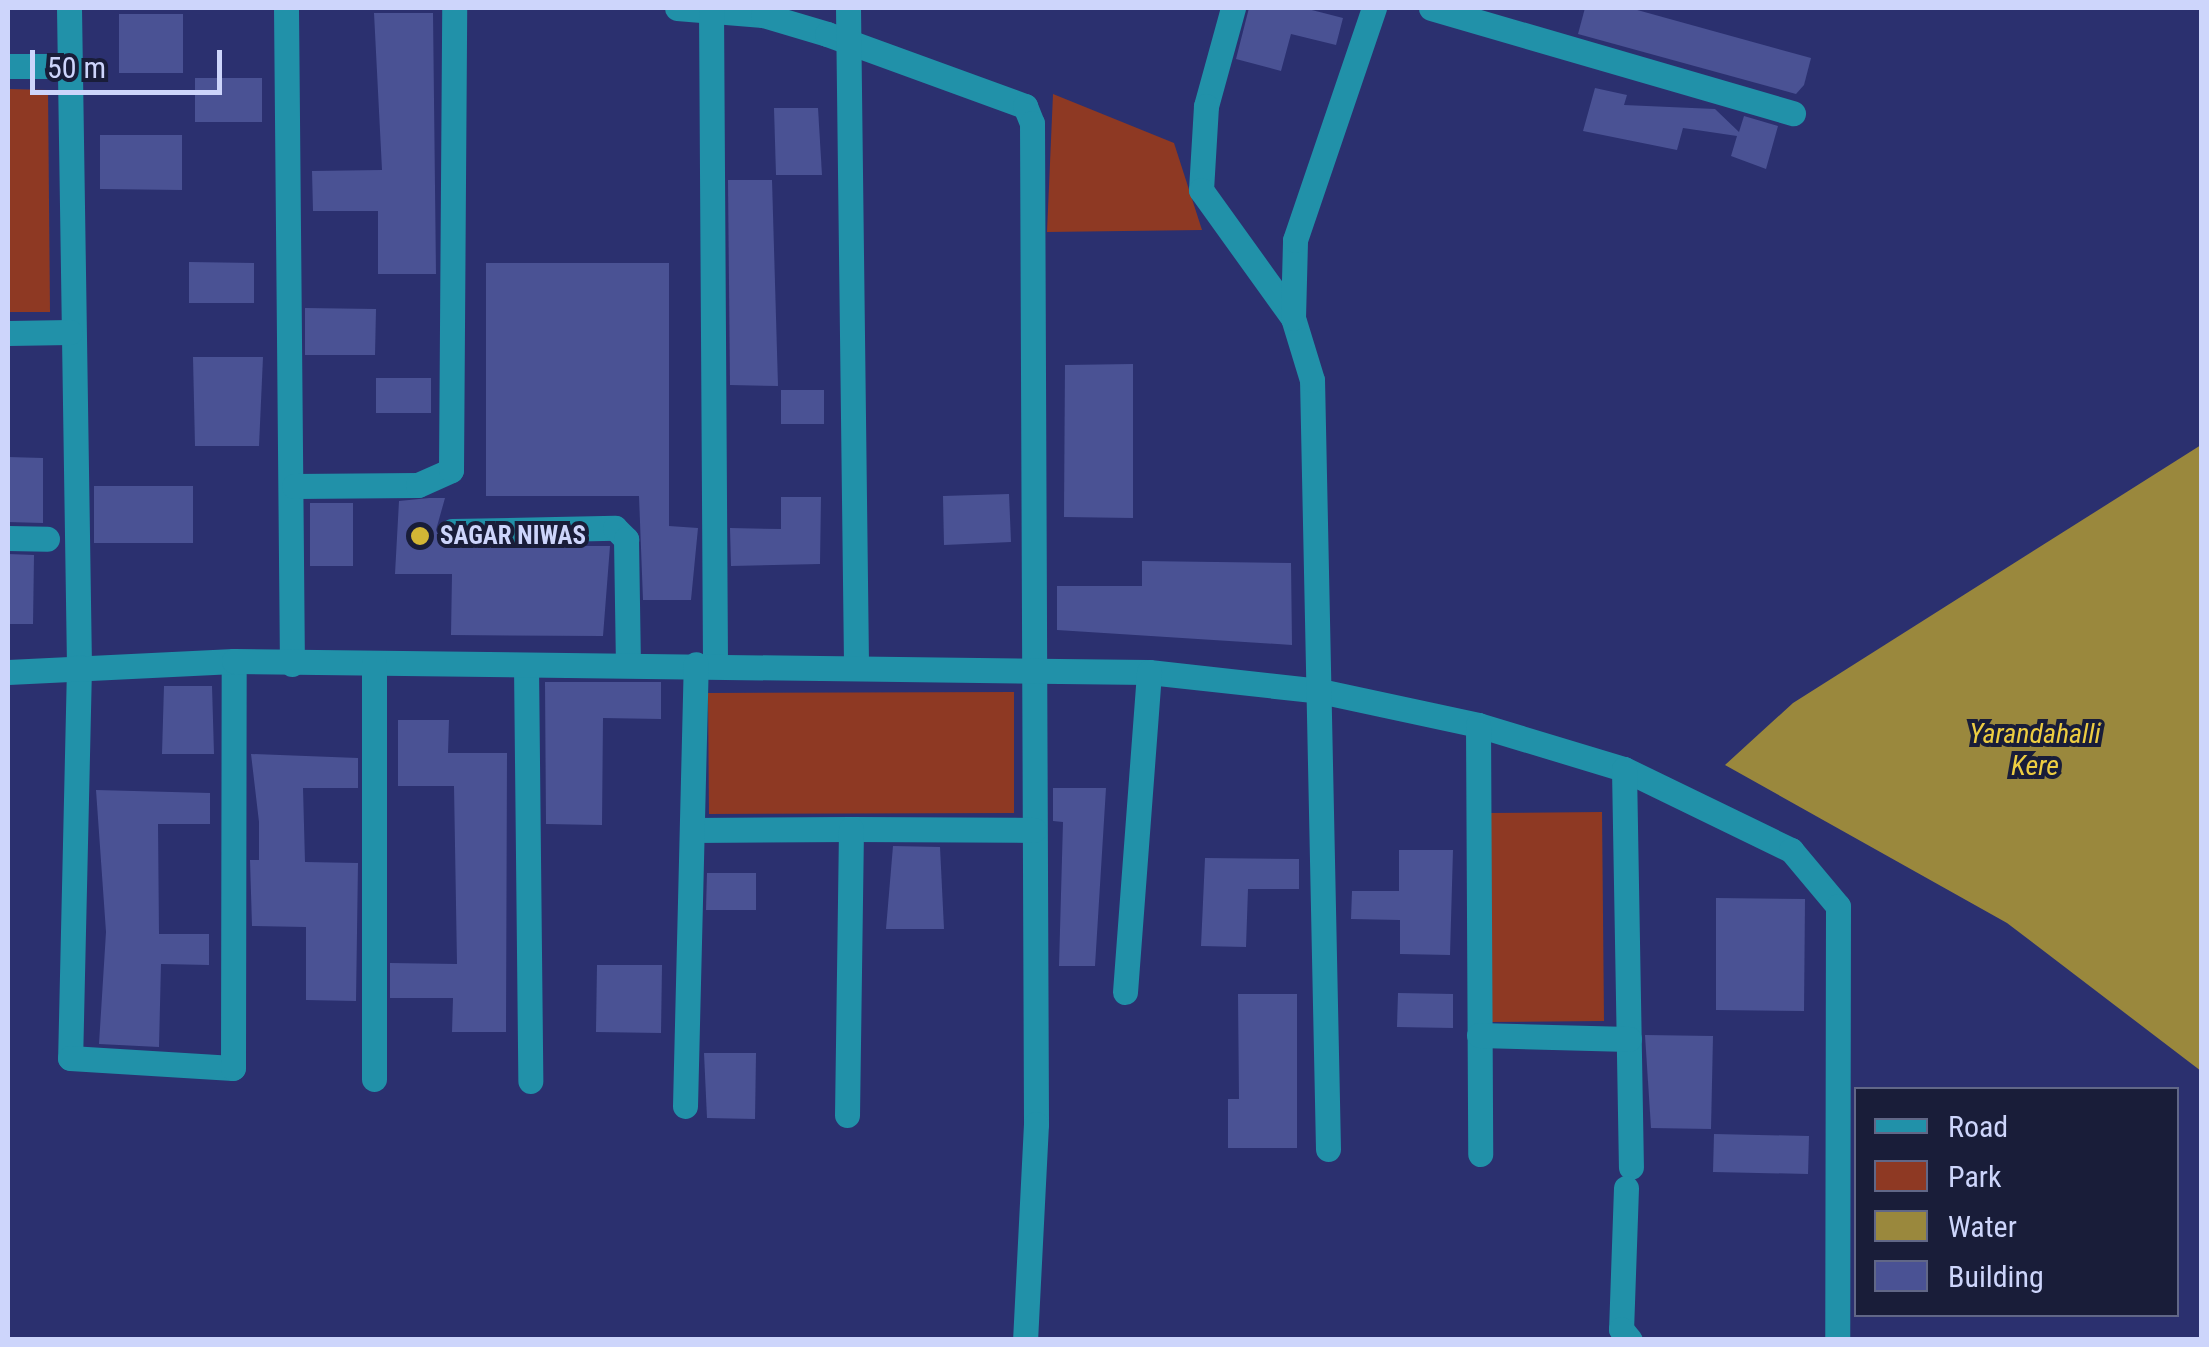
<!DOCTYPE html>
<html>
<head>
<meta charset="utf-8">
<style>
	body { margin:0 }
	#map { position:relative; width:2209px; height:1347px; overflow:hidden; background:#2b306f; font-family:"Roboto Condensed",sans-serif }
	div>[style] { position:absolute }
	.green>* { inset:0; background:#8e3923 }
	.water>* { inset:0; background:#9a883d }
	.building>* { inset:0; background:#4a5294 }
	.minor>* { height:25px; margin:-12.5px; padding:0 12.5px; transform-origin:12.5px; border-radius:12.5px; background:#2191a9 }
	.dots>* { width:28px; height:28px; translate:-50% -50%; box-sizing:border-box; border:5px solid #191d39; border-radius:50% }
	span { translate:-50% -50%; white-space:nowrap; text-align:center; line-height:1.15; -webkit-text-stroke:8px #191d39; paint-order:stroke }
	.poi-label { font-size:25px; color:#cdd5fb; font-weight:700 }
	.left { translate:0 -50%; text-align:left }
	.water-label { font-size:28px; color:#edcd42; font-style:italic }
	.frame { position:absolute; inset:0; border:10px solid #cdd5fb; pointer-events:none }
	.legend { position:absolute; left:1854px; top:1087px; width:325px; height:230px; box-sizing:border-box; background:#191d39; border:2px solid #616787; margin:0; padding:12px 18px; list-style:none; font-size:30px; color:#cdd5fb }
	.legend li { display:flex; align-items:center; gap:20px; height:50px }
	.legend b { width:50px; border:2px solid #616787 }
	.scale { position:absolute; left:30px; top:50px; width:192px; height:45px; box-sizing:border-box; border:5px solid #cdd5fb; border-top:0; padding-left:12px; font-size:30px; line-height:35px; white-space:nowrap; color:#cdd5fb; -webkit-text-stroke:8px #191d39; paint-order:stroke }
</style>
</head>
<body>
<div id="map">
	<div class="green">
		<div style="clip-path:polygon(8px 89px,48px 90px,50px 312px,8px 312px)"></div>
		<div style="clip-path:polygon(1053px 94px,1174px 143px,1202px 230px,1047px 232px)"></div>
		<div style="clip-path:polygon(1014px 692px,1014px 813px,709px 814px,708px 693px)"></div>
		<div style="clip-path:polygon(1602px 812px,1604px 1021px,1490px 1022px,1488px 813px)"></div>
	</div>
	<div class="water">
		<div style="clip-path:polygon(2201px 445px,2201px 1071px,2007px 923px,1725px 765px,1793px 703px)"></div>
	</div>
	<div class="building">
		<div style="clip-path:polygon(1249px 8px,1304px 8px,1343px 18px,1336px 45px,1291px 34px,1281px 71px,1236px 59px)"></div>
		<div style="clip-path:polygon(1585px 8px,1630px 8px,1811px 58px,1804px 85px,1796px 94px,1578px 34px)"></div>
		<div style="clip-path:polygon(374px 13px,433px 13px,436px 274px,378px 274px,378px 211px,313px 211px,312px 171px,382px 170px)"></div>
		<div style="clip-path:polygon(119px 14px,183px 14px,183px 73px,119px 73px)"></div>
		<div style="clip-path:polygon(195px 78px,262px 78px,262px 122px,195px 122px)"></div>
		<div style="clip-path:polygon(1595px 88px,1627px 95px,1624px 105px,1715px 109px,1739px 132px,1744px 116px,1778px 126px,1766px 169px,1731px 156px,1737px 136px,1683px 128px,1677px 150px,1583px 131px)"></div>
		<div style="clip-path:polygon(774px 108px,818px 108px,822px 175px,776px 175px)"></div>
		<div style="clip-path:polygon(100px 135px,182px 135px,182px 190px,100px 189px)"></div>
		<div style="clip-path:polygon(728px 180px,772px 180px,778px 386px,730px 385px)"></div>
		<div style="clip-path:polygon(189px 262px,254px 263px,254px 303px,189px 303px)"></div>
		<div style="clip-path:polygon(486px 263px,669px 263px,669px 526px,698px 528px,691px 600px,643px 600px,639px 496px,486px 496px)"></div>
		<div style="clip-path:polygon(305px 308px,376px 309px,375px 355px,305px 355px)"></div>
		<div style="clip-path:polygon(193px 357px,263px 357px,259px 446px,195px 446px)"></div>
		<div style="clip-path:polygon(1133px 364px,1133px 518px,1064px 517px,1065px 365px)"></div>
		<div style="clip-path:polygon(376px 378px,431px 378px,431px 413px,376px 413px)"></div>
		<div style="clip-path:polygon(781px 390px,824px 390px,824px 424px,781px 424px)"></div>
		<div style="clip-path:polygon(8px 457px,43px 458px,43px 523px,8px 522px)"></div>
		<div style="clip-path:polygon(94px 486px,193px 486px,193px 543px,94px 543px)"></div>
		<div style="clip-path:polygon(1009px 494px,1011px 542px,944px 545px,943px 496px)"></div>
		<div style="clip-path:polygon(781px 497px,821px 497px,820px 564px,731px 566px,730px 528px,781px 529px)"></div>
		<div style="clip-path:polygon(429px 498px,445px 498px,436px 530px,443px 546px,610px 546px,603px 636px,451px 635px,452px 574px,395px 574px,399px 501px)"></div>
		<div style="clip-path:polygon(310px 503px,353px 503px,353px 566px,310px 566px)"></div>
		<div style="clip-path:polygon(8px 554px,34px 555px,33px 624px,8px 624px)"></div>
		<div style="clip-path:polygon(1142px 561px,1291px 563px,1292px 645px,1057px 630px,1057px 586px,1142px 586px)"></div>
		<div style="clip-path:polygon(545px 682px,661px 682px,661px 719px,603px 718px,602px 825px,546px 824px)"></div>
		<div style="clip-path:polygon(164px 686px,212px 686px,214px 754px,162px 754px)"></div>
		<div style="clip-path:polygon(398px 720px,449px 720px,448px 753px,507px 753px,506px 1032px,452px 1032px,453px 998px,390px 998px,390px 963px,457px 964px,454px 786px,398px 786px)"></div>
		<div style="clip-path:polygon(251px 754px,358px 758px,358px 788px,303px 788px,305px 862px,358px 863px,356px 1001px,306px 1000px,306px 927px,252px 926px,250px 860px,259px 860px,259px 822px)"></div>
		<div style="clip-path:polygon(1053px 788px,1106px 788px,1095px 966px,1059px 966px,1063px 822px,1053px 821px)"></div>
		<div style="clip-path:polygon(96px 790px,210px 793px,210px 824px,158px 824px,159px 934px,209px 934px,209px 965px,161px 964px,159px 1047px,99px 1044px,106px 932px)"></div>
		<div style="clip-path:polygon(893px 846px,940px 847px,944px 929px,886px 929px)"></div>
		<div style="clip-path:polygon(1399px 850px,1453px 850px,1450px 955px,1400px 954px,1400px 920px,1351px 919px,1352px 891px,1399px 891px)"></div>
		<div style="clip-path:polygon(1205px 858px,1299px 859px,1299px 889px,1248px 889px,1246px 947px,1201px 946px)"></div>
		<div style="clip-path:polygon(707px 873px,756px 873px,756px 910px,706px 910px)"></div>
		<div style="clip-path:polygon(1716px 898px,1805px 899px,1804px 1011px,1716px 1010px)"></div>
		<div style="clip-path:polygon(597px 965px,662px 965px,661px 1033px,596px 1032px)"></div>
		<div style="clip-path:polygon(1398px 993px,1453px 994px,1453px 1028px,1397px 1027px)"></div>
		<div style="clip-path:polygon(1238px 994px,1297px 994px,1297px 1148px,1228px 1148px,1228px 1099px,1239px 1099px)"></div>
		<div style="clip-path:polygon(1645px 1035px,1713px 1036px,1711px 1129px,1651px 1128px)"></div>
		<div style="clip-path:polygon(704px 1053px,756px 1053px,755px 1119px,707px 1118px)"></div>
		<div style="clip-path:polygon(1714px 1134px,1809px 1136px,1808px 1174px,1713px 1172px)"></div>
	</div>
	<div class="minor">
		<div style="left:69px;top:8px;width:659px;rotate:89.13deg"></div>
		<div style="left:79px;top:667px;width:391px;rotate:91.3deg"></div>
		<div style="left:70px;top:1058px;width:163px;rotate:3.5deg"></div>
		<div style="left:233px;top:1068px;width:407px;rotate:-89.9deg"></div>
		<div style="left:286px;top:8px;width:656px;rotate:89.48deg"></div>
		<div style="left:677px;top:8px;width:86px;rotate:4.7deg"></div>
		<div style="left:763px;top:15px;width:67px;rotate:16.5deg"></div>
		<div style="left:827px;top:34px;width:211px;rotate:20deg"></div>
		<div style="left:1025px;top:106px;width:18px;rotate:68deg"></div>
		<div style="left:1032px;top:123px;width:1001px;rotate:89.77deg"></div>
		<div style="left:1036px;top:1124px;width:216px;rotate:92.9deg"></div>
		<div style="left:711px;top:8px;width:654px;rotate:89.65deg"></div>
		<div style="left:848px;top:8px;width:655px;rotate:89.3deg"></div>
		<div style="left:1233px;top:8px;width:102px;rotate:105.4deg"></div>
		<div style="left:1206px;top:106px;width:84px;rotate:93.4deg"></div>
		<div style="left:1201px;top:190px;width:158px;rotate:54.3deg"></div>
		<div style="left:1431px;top:8px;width:377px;rotate:16.2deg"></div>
		<div style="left:8px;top:66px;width:62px"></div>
		<div style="left:8px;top:333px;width:62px;rotate:-0.9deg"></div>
		<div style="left:294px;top:486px;width:124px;rotate:-0.5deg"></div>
		<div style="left:418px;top:485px;width:36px;rotate:-24deg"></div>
		<div style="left:451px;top:470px;width:462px;rotate:-89.6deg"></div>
		<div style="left:452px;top:531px;width:163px;rotate:-1.1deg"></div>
		<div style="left:615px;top:528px;width:16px;rotate:45deg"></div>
		<div style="left:626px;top:539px;width:125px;rotate:89.1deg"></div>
		<div style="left:8px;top:538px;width:39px;rotate:1deg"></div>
		<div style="left:526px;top:665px;width:416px;rotate:89.4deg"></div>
		<div style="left:8px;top:672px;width:226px;rotate:-2.8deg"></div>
		<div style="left:234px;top:661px;width:915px;rotate:0.69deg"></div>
		<div style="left:1149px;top:672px;width:172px;rotate:6.3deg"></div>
		<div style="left:1320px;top:691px;width:162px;rotate:12.1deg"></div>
		<div style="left:1478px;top:725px;width:152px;rotate:16.8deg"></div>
		<div style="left:1624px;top:769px;width:186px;rotate:25.9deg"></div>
		<div style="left:1791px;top:850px;width:73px;rotate:50deg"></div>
		<div style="left:1838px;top:906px;width:434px;rotate:90.1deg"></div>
		<div style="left:1478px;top:725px;width:429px;rotate:89.7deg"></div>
		<div style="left:1624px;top:769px;width:398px;rotate:89deg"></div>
		<div style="left:851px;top:829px;width:183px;rotate:0.3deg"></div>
		<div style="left:692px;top:830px;width:159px;rotate:-0.4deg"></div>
		<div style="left:851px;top:829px;width:286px;rotate:90.8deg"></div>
		<div style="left:1125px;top:992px;width:321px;rotate:-85.7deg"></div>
		<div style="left:1479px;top:1035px;width:150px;rotate:1.5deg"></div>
		<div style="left:374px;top:1079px;width:416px;rotate:-90deg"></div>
		<div style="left:685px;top:1106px;width:442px;rotate:-88.6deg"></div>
		<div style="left:1328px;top:1149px;width:769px;rotate:-91.19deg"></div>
		<div style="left:1312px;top:380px;width:65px;rotate:-107deg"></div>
		<div style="left:1293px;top:318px;width:78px;rotate:-88.5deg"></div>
		<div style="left:1295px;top:240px;width:245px;rotate:-71.2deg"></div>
		<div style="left:1626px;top:1188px;width:141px;rotate:92deg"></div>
		<div style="left:1621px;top:1329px;width:14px;rotate:51deg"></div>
	</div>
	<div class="dots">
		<div style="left:420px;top:536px;background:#d3b635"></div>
	</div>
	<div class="poi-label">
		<span class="left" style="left:440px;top:536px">SAGAR NIWAS</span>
	</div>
	<div class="water-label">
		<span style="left:2035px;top:750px">Yarandahalli<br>Kere</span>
	</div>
	<div class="frame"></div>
	<ul class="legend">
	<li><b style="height:12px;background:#2191a9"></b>Road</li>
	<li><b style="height:28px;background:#8e3923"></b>Park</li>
	<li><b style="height:28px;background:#9a883d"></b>Water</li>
	<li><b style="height:28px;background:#4a5294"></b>Building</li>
	</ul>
	<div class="scale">50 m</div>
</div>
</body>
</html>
